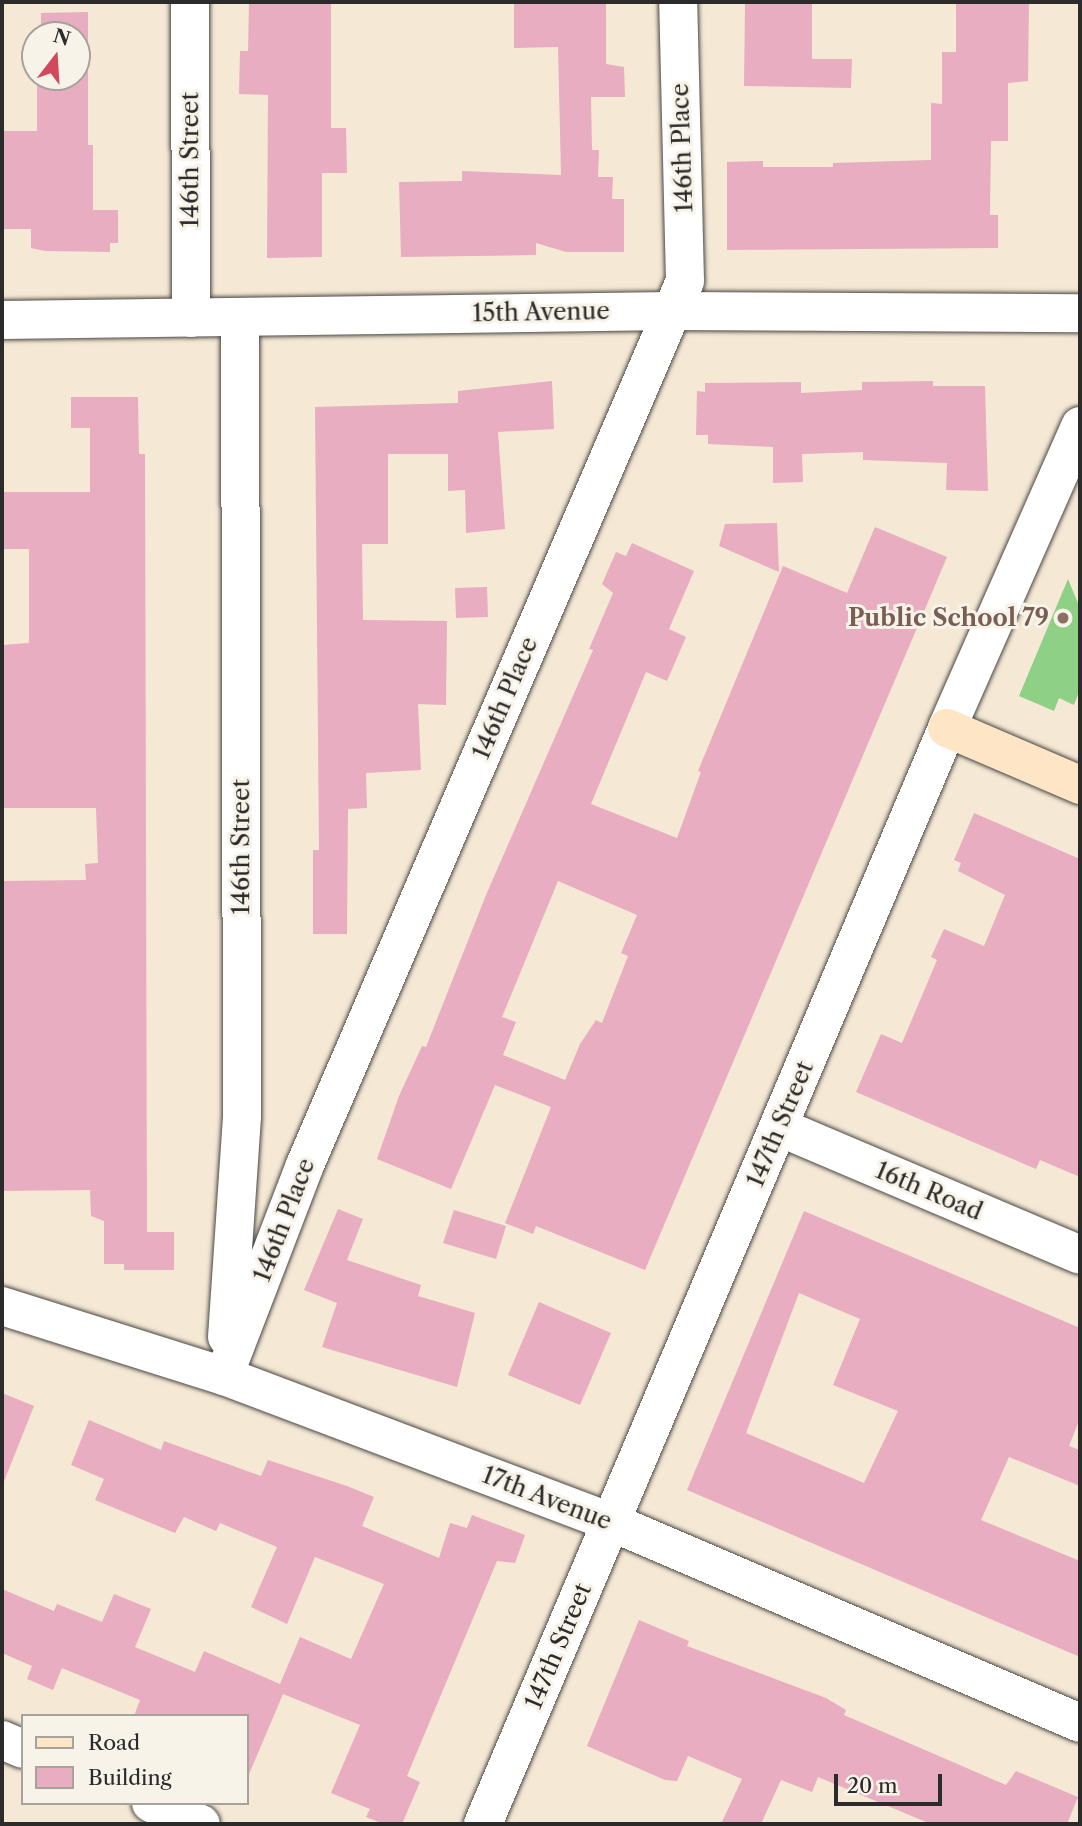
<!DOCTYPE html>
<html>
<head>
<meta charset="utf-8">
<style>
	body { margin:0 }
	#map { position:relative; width:1082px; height:1826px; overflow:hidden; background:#f5e8d4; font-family:"Libre Caslon Text",serif }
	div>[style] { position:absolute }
	.green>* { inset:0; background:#8fd087 }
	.building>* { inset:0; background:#e8adc0 }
	.roads { filter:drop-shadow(0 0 2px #494744) drop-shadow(0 0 2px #494744) }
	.street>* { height:38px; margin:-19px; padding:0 19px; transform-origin:19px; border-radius:19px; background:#fff }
	.secondary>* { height:38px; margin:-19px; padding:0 19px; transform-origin:19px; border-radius:19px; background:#fde5c5 }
	.dots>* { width:19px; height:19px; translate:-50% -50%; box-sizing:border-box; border:4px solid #f7f3e8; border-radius:50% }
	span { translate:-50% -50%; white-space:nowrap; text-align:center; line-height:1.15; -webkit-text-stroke:6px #f7f3e8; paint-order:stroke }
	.street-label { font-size:24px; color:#2b2b2b }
	.education-label { font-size:24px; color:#785e54; font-weight:700 }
	.right { translate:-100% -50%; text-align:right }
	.frame { position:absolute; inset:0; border:4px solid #2b2b2b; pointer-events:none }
	.legend { position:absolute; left:21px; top:1714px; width:228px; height:91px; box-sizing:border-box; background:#f7f3e8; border:2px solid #a5a39c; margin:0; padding:9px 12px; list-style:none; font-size:21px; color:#2b2b2b }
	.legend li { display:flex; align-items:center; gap:14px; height:35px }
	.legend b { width:35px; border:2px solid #a5a39c }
	.north { position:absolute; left:21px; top:21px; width:70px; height:70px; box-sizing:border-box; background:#f7f3e8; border:2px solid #a5a39c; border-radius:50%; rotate:17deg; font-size:19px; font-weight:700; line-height:28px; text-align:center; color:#2b2b2b }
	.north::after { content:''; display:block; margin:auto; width:24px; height:32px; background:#d1495b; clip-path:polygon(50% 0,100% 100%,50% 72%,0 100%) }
	.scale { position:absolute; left:834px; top:1774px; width:108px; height:32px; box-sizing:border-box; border:4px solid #2b2b2b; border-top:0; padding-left:9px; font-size:21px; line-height:24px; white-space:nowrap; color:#2b2b2b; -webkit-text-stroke:5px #f7f3e8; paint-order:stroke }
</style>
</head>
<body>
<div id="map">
	<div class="green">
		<div style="clip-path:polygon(1068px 579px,1080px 608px,1080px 689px,1074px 705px,1059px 698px,1054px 711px,1019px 696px)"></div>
	</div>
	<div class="building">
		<div style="clip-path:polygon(249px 2px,331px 2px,331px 128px,346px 128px,347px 173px,322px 173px,322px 257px,267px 258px,268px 95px,239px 94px,240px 51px,248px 51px)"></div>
		<div style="clip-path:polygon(514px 2px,606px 2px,606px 64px,624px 67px,625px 97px,591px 97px,592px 150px,599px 150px,598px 177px,613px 177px,612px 199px,624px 199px,624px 252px,566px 252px,536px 243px,536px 255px,401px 257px,399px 182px,462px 181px,462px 171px,561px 175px,558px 47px,514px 48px)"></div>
		<div style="clip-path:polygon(956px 2px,1029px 2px,1028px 81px,1008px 83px,1008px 141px,991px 141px,990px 215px,998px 215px,998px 248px,727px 250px,727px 162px,763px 161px,763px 167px,833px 167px,833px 163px,931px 160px,931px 103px,942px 104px,942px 52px,956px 52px)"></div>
		<div style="clip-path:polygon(745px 4px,812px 4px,812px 59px,852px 59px,851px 88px,744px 86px)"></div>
		<div style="clip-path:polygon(88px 12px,88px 145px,93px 145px,93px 210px,118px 210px,118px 243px,110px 243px,110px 252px,45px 251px,31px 248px,31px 229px,2px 229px,2px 131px,37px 131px,37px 77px,77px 77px,77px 35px,41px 35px,41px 13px)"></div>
		<div style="clip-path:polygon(552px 381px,554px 429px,498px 432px,505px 529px,466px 533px,465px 490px,448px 491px,448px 454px,388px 454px,388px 544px,362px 544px,363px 620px,447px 621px,446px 705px,418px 704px,421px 770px,366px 773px,367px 808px,348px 809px,347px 934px,313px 934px,313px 850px,319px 850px,315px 407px,458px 403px,458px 391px)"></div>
		<div style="clip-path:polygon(933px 381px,933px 386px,985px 386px,988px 491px,946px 490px,947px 463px,863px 460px,863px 452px,802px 454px,803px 482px,773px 483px,773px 447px,708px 444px,708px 435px,696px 435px,697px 391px,705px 392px,705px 383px,801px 382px,801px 393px,862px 390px,862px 382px)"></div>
		<div style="clip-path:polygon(71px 397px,138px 397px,139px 454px,145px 454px,147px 1232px,174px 1232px,174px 1270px,124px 1270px,124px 1264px,104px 1264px,104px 1221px,91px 1216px,90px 1190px,2px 1191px,2px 881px,86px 880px,85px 864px,98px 863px,96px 808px,2px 808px,2px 645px,29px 643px,29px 549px,2px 549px,2px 500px,3px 492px,90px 492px,90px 428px,71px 428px)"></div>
		<div style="clip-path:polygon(777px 523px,779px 572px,719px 546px,725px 524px)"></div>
		<div style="clip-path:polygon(evenodd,875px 527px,947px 557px,645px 1270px,536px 1226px,533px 1234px,505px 1223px,551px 1107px,495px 1085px,451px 1189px,377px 1159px,399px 1096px,422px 1046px,426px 1047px,486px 895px,593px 650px,589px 649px,613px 593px,602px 584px,616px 552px,626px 556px,632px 543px,694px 571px,669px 629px,686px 637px,667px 681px,646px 672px,591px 804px,677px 838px,701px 772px,698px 771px,783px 566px,847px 593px,875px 527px,558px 881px,637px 915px,621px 953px,628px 956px,602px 1023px,596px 1020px,580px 1044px,565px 1080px,503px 1055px,516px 1022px,502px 1017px,558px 881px)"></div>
		<div style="clip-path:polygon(487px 587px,488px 617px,456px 618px,455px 588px)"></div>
		<div style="clip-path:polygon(974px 813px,1080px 859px,1080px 1177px,1040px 1160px,1036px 1169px,856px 1092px,881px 1034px,902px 1043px,937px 960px,931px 957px,944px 929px,984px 946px,1005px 895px,958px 871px,961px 863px,954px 860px)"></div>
		<div style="clip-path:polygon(338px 1209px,363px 1219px,347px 1260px,421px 1285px,418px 1296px,475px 1313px,457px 1387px,322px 1347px,337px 1303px,304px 1290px)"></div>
		<div style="clip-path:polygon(454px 1210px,506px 1226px,496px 1259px,443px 1243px)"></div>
		<div style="clip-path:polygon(evenodd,804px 1211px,1080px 1328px,1080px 1418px,1069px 1446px,1080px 1450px,1080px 1486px,1009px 1457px,981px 1520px,1080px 1561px,1080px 1657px,687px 1490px,804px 1211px,799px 1293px,860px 1319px,833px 1385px,898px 1411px,864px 1483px,746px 1433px,799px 1293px)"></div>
		<div style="clip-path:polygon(539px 1302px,611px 1333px,580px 1405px,508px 1375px)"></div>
		<div style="clip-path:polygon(2px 1393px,34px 1406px,3px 1484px,2px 1483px)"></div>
		<div style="clip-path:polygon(89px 1420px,161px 1450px,164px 1441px,261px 1476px,268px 1460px,347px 1486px,374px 1497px,362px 1526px,439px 1558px,450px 1523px,467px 1528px,472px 1515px,525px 1535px,515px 1563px,497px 1561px,407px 1776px,420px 1782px,402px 1824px,384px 1824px,366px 1817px,370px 1809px,331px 1793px,360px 1725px,283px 1694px,247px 1779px,247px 1716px,134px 1716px,140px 1700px,62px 1668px,53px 1690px,27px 1679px,32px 1666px,2px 1653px,2px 1589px,54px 1611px,57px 1604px,102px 1622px,114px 1594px,151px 1609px,135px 1647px,195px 1672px,204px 1651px,280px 1684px,300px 1637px,351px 1659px,384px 1584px,315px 1557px,287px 1624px,251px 1607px,277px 1547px,220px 1523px,216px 1531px,184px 1517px,175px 1533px,95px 1500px,104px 1479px,71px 1465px)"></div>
		<div style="clip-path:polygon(639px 1620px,689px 1641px,687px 1646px,826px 1698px,846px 1710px,844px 1715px,1006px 1785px,1016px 1771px,1078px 1797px,1067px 1824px,931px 1824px,818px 1777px,812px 1792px,781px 1780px,761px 1824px,721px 1824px,742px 1779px,688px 1756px,677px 1781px,665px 1780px,587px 1746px)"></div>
	</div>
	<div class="roads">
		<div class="street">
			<div style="left:190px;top:2px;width:316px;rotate:89.8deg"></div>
			<div style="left:2px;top:320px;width:669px;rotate:-0.77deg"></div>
			<div style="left:671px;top:311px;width:409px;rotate:0.3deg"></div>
			<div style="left:779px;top:1127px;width:327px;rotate:23deg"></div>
			<div style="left:2px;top:1306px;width:233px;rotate:17.5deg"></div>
			<div style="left:224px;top:1376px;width:414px;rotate:20.7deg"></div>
			<div style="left:611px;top:1522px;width:510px;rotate:23.2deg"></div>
			<div style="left:227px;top:1337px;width:221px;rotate:-86.1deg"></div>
			<div style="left:242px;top:1117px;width:800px;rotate:-90.14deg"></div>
			<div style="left:224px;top:1376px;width:226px;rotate:-69deg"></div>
			<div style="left:305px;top:1165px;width:962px;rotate:-66.74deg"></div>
			<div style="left:685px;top:281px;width:279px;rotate:-91.4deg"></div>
			<div style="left:2px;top:1740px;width:23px;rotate:23deg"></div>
			<div style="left:151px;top:1803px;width:54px;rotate:22.8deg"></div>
			<div style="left:483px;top:1824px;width:1190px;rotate:-67.05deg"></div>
			<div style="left:947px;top:728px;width:330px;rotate:-66.2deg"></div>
		</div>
		<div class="secondary">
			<div style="left:947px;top:728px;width:145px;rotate:23.2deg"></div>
		</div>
	</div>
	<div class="dots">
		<div style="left:1063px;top:618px;background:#8d6e63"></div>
	</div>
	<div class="street-label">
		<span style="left:682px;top:148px;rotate:-92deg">146th Place</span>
		<span style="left:190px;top:160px;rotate:-90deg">146th Street</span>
		<span style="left:541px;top:312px;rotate:-1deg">15th Avenue</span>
		<span style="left:505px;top:698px;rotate:-67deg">146th Place</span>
		<span style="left:241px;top:847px;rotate:-90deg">146th Street</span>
		<span style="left:780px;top:1124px;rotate:-67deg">147th Street</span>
		<span style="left:929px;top:1191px;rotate:23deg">16th Road</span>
		<span style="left:284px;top:1220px;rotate:-69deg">146th Place</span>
		<span style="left:547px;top:1498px;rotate:21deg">17th Avenue</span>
		<span style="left:558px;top:1646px;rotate:-67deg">147th Street</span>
	</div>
	<div class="education-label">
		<span class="right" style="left:1049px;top:618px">Public School 79</span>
	</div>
	<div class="frame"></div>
	<ul class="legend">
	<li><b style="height:9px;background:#fde5c5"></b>Road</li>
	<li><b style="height:19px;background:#e8adc0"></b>Building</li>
	</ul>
	<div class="north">N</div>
	<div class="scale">20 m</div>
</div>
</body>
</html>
